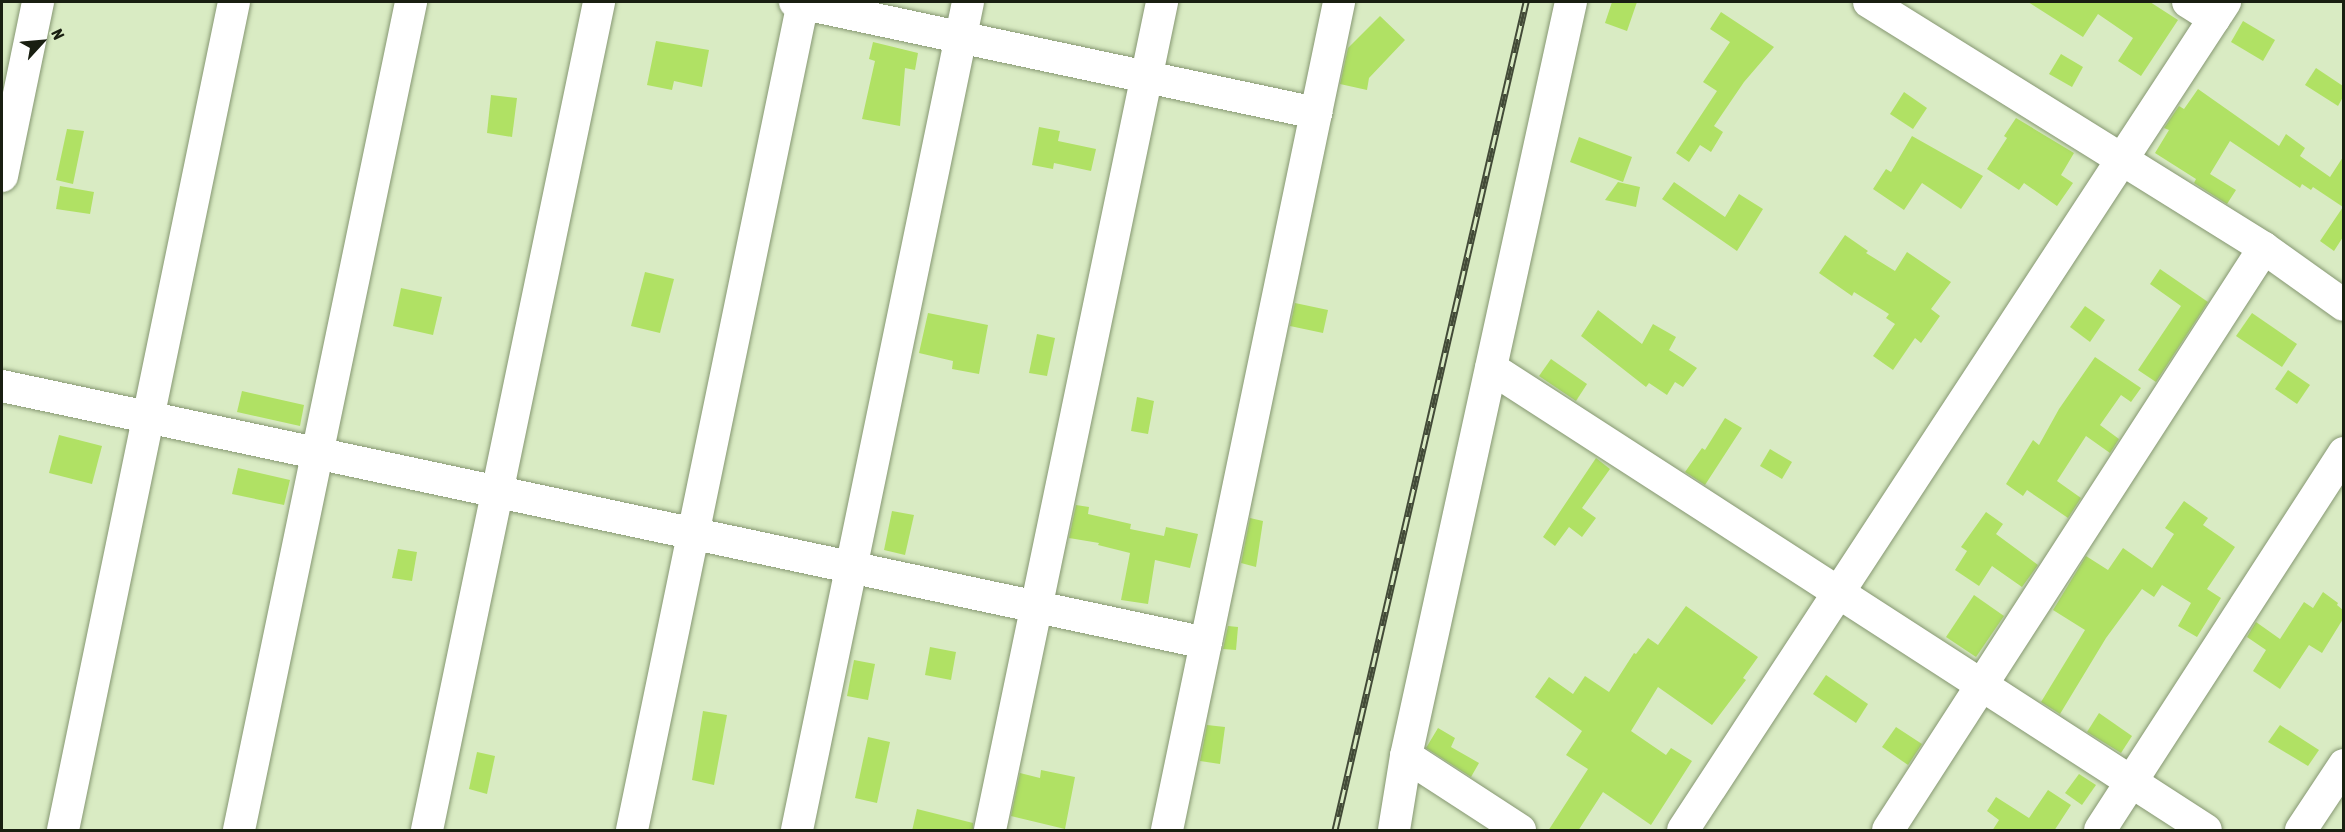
<!DOCTYPE html>
<html>
<head>
<meta charset="utf-8">
<style>
	body { margin:0 }
	#map { position:relative; width:2345px; height:832px; overflow:hidden; background:#d9ebc3; font-family:"Asap Condensed",sans-serif }
	div>[style] { position:absolute }
	.building>* { inset:0; background:#b0e164 }
	.roads { filter:drop-shadow(0 0 2px #869772) drop-shadow(0 0 2px #869772) }
	.minor>* { height:32px; margin:-16px; padding:0 16px; transform-origin:16px; border-radius:16px; background:#fff }
	.rail>* { height:7px; margin-top:-3.5px; transform-origin:0; background:repeating-linear-gradient(90deg,#d9ebc3 0 14px,#424a37 0 28px); box-sizing:border-box; border-block:2px solid #424a37 }
	span { translate:-50% -50%; white-space:nowrap; text-align:center; line-height:1.15; -webkit-text-stroke:4.5px #d9ebc3; paint-order:stroke }
	.frame { position:absolute; inset:0; border:3px solid #191f11; pointer-events:none }
	.north { position:absolute; left:12px; top:12px; width:60px; height:60px; -webkit-text-stroke:4px #d9ebc3; paint-order:stroke; rotate:64deg; font-size:16px; font-weight:700; line-height:24px; text-align:center; color:#191f11 }
	.north::after { content:''; display:block; margin:auto; width:21px; height:27px; background:#191f11; clip-path:polygon(50% 0,100% 100%,50% 72%,0 100%) }
</style>
</head>
<body>
<div id="map">
	<div class="building">
		<div style="clip-path:polygon(1612px 2px,1637px 2px,1627px 31px,1605px 23px)"></div>
		<div style="clip-path:polygon(2028px 2px,2150px 2px,2178px 20px,2141px 76px,2118px 61px,2133px 38px,2098px 14px,2083px 37px)"></div>
		<div style="clip-path:polygon(1721px 12px,1774px 47px,1744px 82px,1714px 126px,1723px 132px,1711px 152px,1700px 145px,1689px 162px,1676px 153px,1717px 91px,1703px 82px,1730px 42px,1710px 29px)"></div>
		<div style="clip-path:polygon(1380px 16px,1405px 40px,1369px 78px,1367px 90px,1340px 84px,1348px 48px)"></div>
		<div style="clip-path:polygon(2243px 21px,2275px 40px,2263px 61px,2231px 42px)"></div>
		<div style="clip-path:polygon(656px 41px,709px 50px,702px 87px,674px 81px,672px 90px,647px 85px)"></div>
		<div style="clip-path:polygon(873px 42px,918px 53px,915px 70px,905px 68px,900px 126px,862px 119px,875px 61px,869px 59px)"></div>
		<div style="clip-path:polygon(2061px 54px,2083px 67px,2072px 87px,2049px 74px)"></div>
		<div style="clip-path:polygon(2316px 68px,2343px 86px,2343px 97px,2338px 106px,2305px 85px)"></div>
		<div style="clip-path:polygon(2198px 89px,2279px 146px,2286px 134px,2305px 148px,2300px 156px,2330px 177px,2343px 157px,2343px 237px,2334px 251px,2320px 241px,2343px 207px,2313px 187px,2311px 190px,2302px 184px,2300px 188px,2230px 141px,2210px 174px,2236px 190px,2227px 204px,2194px 183px,2196px 179px,2155px 153px,2169px 130px,2164px 128px,2179px 106px,2184px 109px)"></div>
		<div style="clip-path:polygon(1904px 92px,1927px 108px,1913px 129px,1890px 114px)"></div>
		<div style="clip-path:polygon(491px 95px,517px 98px,512px 137px,487px 133px)"></div>
		<div style="clip-path:polygon(2016px 118px,2074px 153px,2061px 175px,2073px 183px,2057px 206px,2024px 183px,2019px 190px,1987px 169px,2007px 138px,2004px 136px)"></div>
		<div style="clip-path:polygon(1039px 127px,1060px 131px,1058px 141px,1096px 149px,1091px 171px,1054px 163px,1053px 169px,1032px 165px)"></div>
		<div style="clip-path:polygon(67px 129px,84px 131px,73px 184px,56px 180px)"></div>
		<div style="clip-path:polygon(1912px 136px,1983px 176px,1961px 209px,1922px 183px,1904px 210px,1873px 189px,1886px 169px,1891px 172px)"></div>
		<div style="clip-path:polygon(1579px 137px,1632px 157px,1623px 182px,1570px 162px)"></div>
		<div style="clip-path:polygon(1618px 182px,1640px 187px,1636px 207px,1605px 200px)"></div>
		<div style="clip-path:polygon(1674px 182px,1725px 217px,1739px 194px,1763px 209px,1737px 251px,1662px 199px)"></div>
		<div style="clip-path:polygon(60px 186px,94px 192px,90px 214px,56px 209px)"></div>
		<div style="clip-path:polygon(1845px 235px,1868px 251px,1866px 253px,1895px 271px,1907px 252px,1951px 282px,1931px 309px,1940px 316px,1921px 343px,1915px 338px,1893px 370px,1873px 356px,1895px 324px,1886px 318px,1889px 314px,1854px 292px,1852px 296px,1819px 273px)"></div>
		<div style="clip-path:polygon(2160px 269px,2208px 302px,2156px 382px,2138px 370px,2181px 306px,2150px 284px)"></div>
		<div style="clip-path:polygon(645px 272px,674px 279px,660px 333px,631px 326px)"></div>
		<div style="clip-path:polygon(401px 288px,442px 297px,433px 335px,393px 326px)"></div>
		<div style="clip-path:polygon(1295px 303px,1328px 310px,1323px 333px,1290px 326px)"></div>
		<div style="clip-path:polygon(2085px 306px,2105px 320px,2090px 342px,2070px 327px)"></div>
		<div style="clip-path:polygon(1598px 310px,1642px 344px,1653px 324px,1676px 337px,1669px 350px,1697px 368px,1683px 387px,1675px 382px,1667px 395px,1649px 383px,1646px 387px,1581px 336px)"></div>
		<div style="clip-path:polygon(928px 313px,988px 325px,979px 374px,952px 369px,953px 361px,919px 353px)"></div>
		<div style="clip-path:polygon(2252px 313px,2297px 344px,2282px 367px,2236px 336px)"></div>
		<div style="clip-path:polygon(1037px 334px,1055px 338px,1047px 376px,1029px 373px)"></div>
		<div style="clip-path:polygon(2095px 357px,2141px 388px,2131px 402px,2121px 395px,2100px 425px,2119px 439px,2110px 453px,2086px 436px,2057px 481px,2081px 498px,2068px 518px,2027px 490px,2023px 496px,2006px 484px,2033px 440px,2039px 445px,2059px 409px)"></div>
		<div style="clip-path:polygon(1551px 359px,1587px 384px,1576px 401px,1539px 376px)"></div>
		<div style="clip-path:polygon(2288px 370px,2310px 385px,2297px 404px,2275px 389px)"></div>
		<div style="clip-path:polygon(242px 391px,304px 405px,300px 426px,237px 412px)"></div>
		<div style="clip-path:polygon(1137px 397px,1154px 401px,1148px 434px,1131px 431px)"></div>
		<div style="clip-path:polygon(1725px 418px,1742px 428px,1705px 485px,1685px 472px,1702px 448px,1705px 450px)"></div>
		<div style="clip-path:polygon(59px 435px,102px 446px,92px 484px,49px 473px)"></div>
		<div style="clip-path:polygon(1770px 449px,1792px 462px,1782px 479px,1760px 466px)"></div>
		<div style="clip-path:polygon(1596px 458px,1610px 469px,1582px 508px,1596px 518px,1582px 537px,1569px 527px,1555px 546px,1543px 537px)"></div>
		<div style="clip-path:polygon(238px 468px,290px 480px,284px 505px,232px 494px)"></div>
		<div style="clip-path:polygon(2184px 501px,2208px 518px,2203px 525px,2235px 547px,2207px 589px,2221px 598px,2197px 637px,2178px 626px,2191px 603px,2162px 585px,2154px 597px,2142px 589px,2106px 638px,2060px 714px,2041px 702px,2085px 630px,2053px 610px,2086px 556px,2108px 570px,2123px 548px,2152px 568px,2174px 534px,2165px 528px)"></div>
		<div style="clip-path:polygon(1076px 505px,1089px 507px,1088px 514px,1131px 524px,1130px 529px,1164px 536px,1166px 527px,1198px 534px,1190px 568px,1155px 560px,1148px 604px,1121px 600px,1130px 553px,1098px 545px,1099px 543px,1069px 538px)"></div>
		<div style="clip-path:polygon(892px 511px,914px 515px,905px 555px,884px 550px)"></div>
		<div style="clip-path:polygon(1986px 512px,2003px 524px,1996px 534px,2038px 565px,2022px 587px,1992px 566px,1979px 586px,1955px 570px,1967px 551px,1961px 547px)"></div>
		<div style="clip-path:polygon(1250px 518px,1263px 521px,1256px 567px,1241px 563px)"></div>
		<div style="clip-path:polygon(398px 549px,417px 552px,412px 581px,392px 578px)"></div>
		<div style="clip-path:polygon(2323px 592px,2338px 603px,2337px 605px,2343px 610px,2343px 619px,2322px 653px,2309px 645px,2280px 689px,2253px 671px,2266px 650px,2247px 637px,2256px 622px,2280px 639px,2304px 602px,2313px 608px)"></div>
		<div style="clip-path:polygon(1974px 595px,2004px 616px,1976px 657px,1946px 637px)"></div>
		<div style="clip-path:polygon(1686px 606px,1758px 657px,1743px 678px,1746px 680px,1712px 725px,1658px 687px,1631px 731px,1666px 755px,1671px 748px,1692px 761px,1651px 825px,1603px 792px,1578px 831px,1548px 831px,1588px 769px,1566px 755px,1582px 731px,1535px 697px,1549px 677px,1573px 694px,1585px 676px,1609px 692px,1634px 653px,1636px 654px,1648px 638px,1658px 645px)"></div>
		<div style="clip-path:polygon(1228px 626px,1238px 627px,1236px 650px,1223px 649px)"></div>
		<div style="clip-path:polygon(930px 647px,956px 652px,951px 680px,925px 675px)"></div>
		<div style="clip-path:polygon(854px 660px,875px 664px,868px 700px,847px 696px)"></div>
		<div style="clip-path:polygon(1826px 675px,1868px 704px,1856px 723px,1813px 694px)"></div>
		<div style="clip-path:polygon(703px 711px,727px 715px,714px 785px,692px 780px)"></div>
		<div style="clip-path:polygon(2099px 713px,2132px 736px,2121px 753px,2087px 732px)"></div>
		<div style="clip-path:polygon(1207px 725px,1225px 727px,1220px 764px,1200px 761px)"></div>
		<div style="clip-path:polygon(2280px 725px,2319px 750px,2308px 766px,2268px 742px)"></div>
		<div style="clip-path:polygon(1896px 727px,1922px 744px,1908px 765px,1882px 747px)"></div>
		<div style="clip-path:polygon(1438px 728px,1455px 738px,1451px 747px,1479px 763px,1471px 777px,1426px 748px)"></div>
		<div style="clip-path:polygon(868px 737px,890px 742px,877px 803px,855px 798px)"></div>
		<div style="clip-path:polygon(477px 752px,495px 756px,487px 794px,469px 789px)"></div>
		<div style="clip-path:polygon(1041px 770px,1075px 777px,1065px 829px,1011px 816px,1020px 773px,1040px 778px)"></div>
		<div style="clip-path:polygon(2079px 774px,2096px 785px,2082px 805px,2065px 793px)"></div>
		<div style="clip-path:polygon(2048px 790px,2071px 805px,2054px 831px,1992px 831px,1999px 820px,1987px 811px,1996px 797px,2029px 818px)"></div>
		<div style="clip-path:polygon(917px 809px,973px 823px,973px 831px,912px 831px)"></div>
	</div>
	<div class="roads">
		<div class="minor">
			<div style="left:795px;top:2px;width:533px;rotate:12.03deg"></div>
			<div style="left:1869px;top:2px;width:465px;rotate:31.9deg"></div>
			<div style="left:2264px;top:248px;width:98px;rotate:35.5deg"></div>
			<div style="left:2188px;top:2px;width:31px;rotate:32deg"></div>
			<div style="left:2px;top:176px;width:178px;rotate:-78.3deg"></div>
			<div style="left:1491px;top:368px;width:851px;rotate:32.87deg"></div>
			<div style="left:2px;top:386px;width:1231px;rotate:12.05deg"></div>
			<div style="left:1406px;top:756px;width:136px;rotate:33deg"></div>
			<div style="left:63px;top:830px;width:845px;rotate:-78.33deg"></div>
			<div style="left:239px;top:830px;width:846px;rotate:-78.26deg"></div>
			<div style="left:427px;top:830px;width:846px;rotate:-78.26deg"></div>
			<div style="left:632px;top:830px;width:845px;rotate:-78.33deg"></div>
			<div style="left:797px;top:830px;width:845px;rotate:-78.33deg"></div>
			<div style="left:990px;top:830px;width:846px;rotate:-78.26deg"></div>
			<div style="left:1167px;top:830px;width:846px;rotate:-78.26deg"></div>
			<div style="left:1394px;top:830px;width:75px;rotate:-80.8deg"></div>
			<div style="left:1406px;top:756px;width:772px;rotate:-77.66deg"></div>
			<div style="left:1683px;top:830px;width:990px;rotate:-56.79deg"></div>
			<div style="left:1888px;top:830px;width:693px;rotate:-57.14deg"></div>
			<div style="left:2100px;top:830px;width:449px;rotate:-57.1deg"></div>
			<div style="left:2301px;top:830px;width:78px;rotate:-56.5deg"></div>
		</div>
	</div>
	<div class="rail">
		<div style="left:1335px;top:830px;width:850px;rotate:-77.01deg"></div>
	</div>
	<div class="frame"></div>
	<div class="north">N</div>
</div>
</body>
</html>
